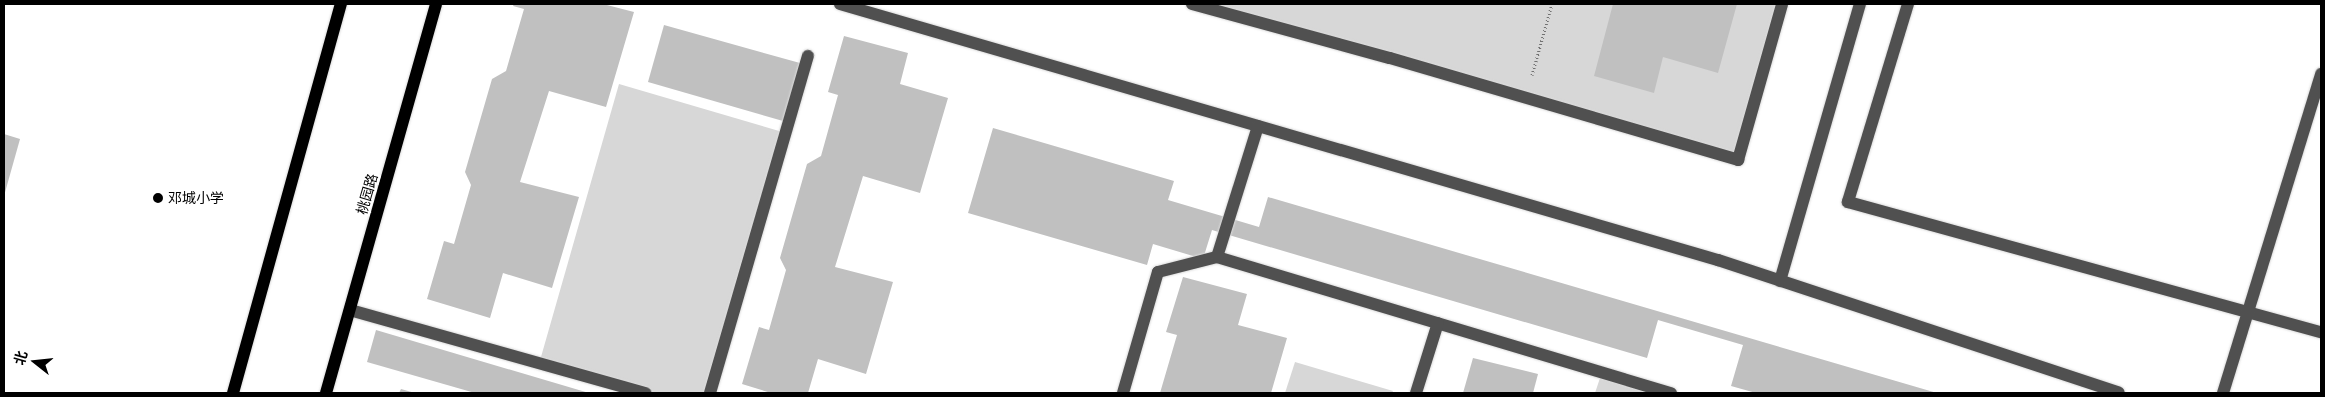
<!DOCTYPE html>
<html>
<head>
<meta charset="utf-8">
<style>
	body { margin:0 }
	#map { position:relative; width:2325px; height:397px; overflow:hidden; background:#fff; font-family:Commissioner,"Noto Sans SC",sans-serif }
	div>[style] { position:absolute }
	.green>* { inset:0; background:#d7d7d7 }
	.building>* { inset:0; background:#c0c0c0 }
	.path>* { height:3px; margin-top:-1.5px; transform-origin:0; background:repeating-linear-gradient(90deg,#727272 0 1px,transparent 0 3.5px) }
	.roads { filter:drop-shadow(0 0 1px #dbdbdb) drop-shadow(0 0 1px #dbdbdb) }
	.minor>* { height:12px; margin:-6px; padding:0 6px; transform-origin:6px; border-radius:6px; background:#505050 }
	.major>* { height:12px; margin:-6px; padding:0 6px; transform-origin:6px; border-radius:6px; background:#000 }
	.dots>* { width:14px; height:14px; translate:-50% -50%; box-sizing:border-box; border:2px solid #fff; border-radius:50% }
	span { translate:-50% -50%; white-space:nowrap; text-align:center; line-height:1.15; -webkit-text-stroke:4.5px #fff; paint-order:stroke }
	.street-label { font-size:14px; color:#000 }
	.poi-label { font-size:14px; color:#000 }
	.left { translate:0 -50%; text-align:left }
	.frame { position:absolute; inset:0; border:5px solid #000; pointer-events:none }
	.north { position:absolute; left:10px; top:337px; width:50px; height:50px; -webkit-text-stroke:4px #fff; paint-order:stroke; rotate:286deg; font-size:14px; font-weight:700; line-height:20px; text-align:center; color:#000 }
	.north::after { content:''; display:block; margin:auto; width:18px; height:22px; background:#000; clip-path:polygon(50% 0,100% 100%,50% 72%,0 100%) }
</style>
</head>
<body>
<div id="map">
	<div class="green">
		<div style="clip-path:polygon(1187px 4px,1782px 4px,1738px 160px)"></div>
		<div style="clip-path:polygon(619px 84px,786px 133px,710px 393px,646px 393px,539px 364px)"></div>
		<div style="clip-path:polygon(1295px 362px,1393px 391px,1392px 393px,1285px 393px)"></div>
		<div style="clip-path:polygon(1602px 372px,1671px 393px,1595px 393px)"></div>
	</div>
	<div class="building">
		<div style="clip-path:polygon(514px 4px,603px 4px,634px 12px,606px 107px,549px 91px,520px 182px,579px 197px,552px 288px,503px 273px,490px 318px,427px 299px,444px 241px,454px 244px,471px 185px,465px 172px,492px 79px,506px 71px,524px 9px,513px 6px)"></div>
		<div style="clip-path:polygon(1613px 4px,1737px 4px,1718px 73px,1663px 57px,1654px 93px,1594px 76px)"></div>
		<div style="clip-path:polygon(664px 25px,800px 63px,783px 121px,648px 82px)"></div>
		<div style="clip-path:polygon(844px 36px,908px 53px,900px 84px,948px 98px,920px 193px,863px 176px,835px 267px,893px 282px,866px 374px,818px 359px,808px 393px,771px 393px,742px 384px,759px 327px,769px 330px,786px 270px,780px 258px,807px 164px,821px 156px,838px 95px,828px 92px)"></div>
		<div style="clip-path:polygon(993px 128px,1174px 181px,1168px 200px,1259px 227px,1268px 197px,1937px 393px,1756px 393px,1731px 386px,1743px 345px,1658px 320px,1647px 358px,1212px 230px,1203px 259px,1153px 244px,1147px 265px,968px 213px)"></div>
		<div style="clip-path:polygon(4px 134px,20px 139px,4px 196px)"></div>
		<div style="clip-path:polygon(1183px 277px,1247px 294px,1238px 325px,1287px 338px,1271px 393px,1160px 393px,1177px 335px,1166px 332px)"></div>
		<div style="clip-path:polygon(376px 330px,589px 393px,475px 393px,367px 362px)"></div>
		<div style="clip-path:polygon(1473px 358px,1538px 374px,1533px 393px,1463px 393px)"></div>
		<div style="clip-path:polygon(401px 389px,415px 393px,399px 393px)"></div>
	</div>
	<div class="path">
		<div style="left:1532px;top:75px;width:74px;rotate:-74.3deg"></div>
	</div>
	<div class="roads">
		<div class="minor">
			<div style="left:840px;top:4px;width:915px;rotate:16.26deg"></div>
			<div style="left:1718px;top:260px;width:422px;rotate:18.3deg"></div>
			<div style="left:1192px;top:4px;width:205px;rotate:15.3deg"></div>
			<div style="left:1390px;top:58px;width:363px;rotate:16.3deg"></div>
			<div style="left:1738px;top:160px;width:162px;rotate:-74.2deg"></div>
			<div style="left:1908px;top:4px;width:207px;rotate:106.9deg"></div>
			<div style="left:1848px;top:202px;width:491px;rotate:15.4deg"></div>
			<div style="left:1217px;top:257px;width:474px;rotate:16.7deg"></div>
			<div style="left:1780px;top:281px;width:288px;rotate:-73.9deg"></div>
			<div style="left:350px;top:310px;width:307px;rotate:15.7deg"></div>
			<div style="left:710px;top:393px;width:351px;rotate:-73.8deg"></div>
			<div style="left:1123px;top:393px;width:126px;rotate:-73.9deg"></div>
			<div style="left:1158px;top:272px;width:61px;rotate:-14.3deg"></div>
			<div style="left:1217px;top:257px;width:137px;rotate:-72.6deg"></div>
			<div style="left:1416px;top:393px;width:73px;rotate:-72.6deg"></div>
			<div style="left:2223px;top:393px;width:334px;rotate:-72.9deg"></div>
		</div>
		<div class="major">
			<div style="left:233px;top:393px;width:404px;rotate:-74.5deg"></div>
			<div style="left:326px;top:393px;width:404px;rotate:-74.2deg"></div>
		</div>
	</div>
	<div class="dots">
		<div style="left:158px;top:198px;background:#000"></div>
	</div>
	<div class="street-label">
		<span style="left:367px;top:194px;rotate:-74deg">桃园路</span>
	</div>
	<div class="poi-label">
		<span class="left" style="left:168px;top:198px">邓城小学</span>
	</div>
	<div class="frame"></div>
	<div class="north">北</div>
</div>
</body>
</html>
